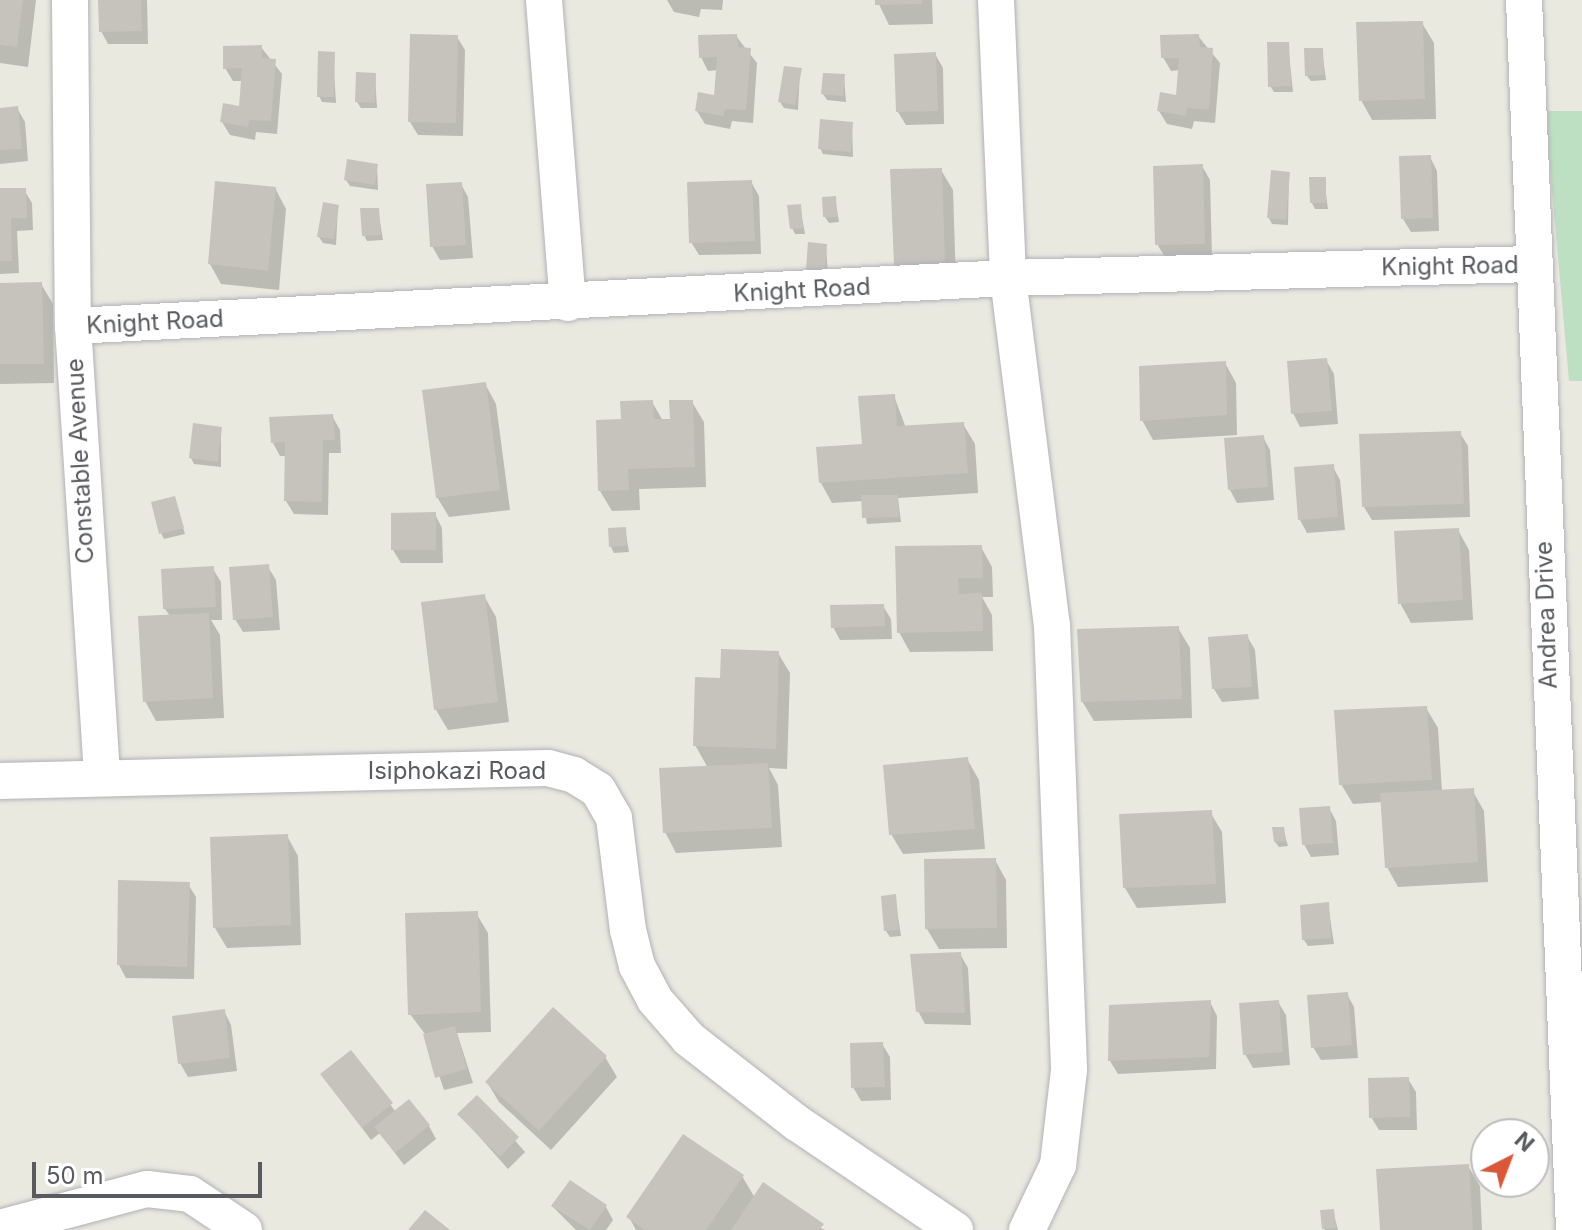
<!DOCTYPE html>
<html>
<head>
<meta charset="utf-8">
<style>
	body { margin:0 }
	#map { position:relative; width:1582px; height:1230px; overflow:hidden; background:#eae9e0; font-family:Inter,sans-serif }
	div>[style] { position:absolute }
	.green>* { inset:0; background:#bee0c2 }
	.shadow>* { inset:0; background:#0003 }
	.building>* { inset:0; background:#c6c3bd }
	.roads { filter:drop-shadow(0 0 2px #b1b2b7) drop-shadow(0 0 2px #b1b2b7) }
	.minor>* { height:36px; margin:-18px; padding:0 18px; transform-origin:18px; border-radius:18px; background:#fff }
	span { translate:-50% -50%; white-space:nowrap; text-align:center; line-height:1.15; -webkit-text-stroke:6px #fff; paint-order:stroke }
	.street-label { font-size:24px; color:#595b60 }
	.north { position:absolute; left:1470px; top:1118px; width:80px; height:80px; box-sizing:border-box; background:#fff; border:2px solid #bdbdbf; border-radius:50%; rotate:42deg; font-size:22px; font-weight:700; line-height:32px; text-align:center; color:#595b60 }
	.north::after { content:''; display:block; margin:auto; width:28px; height:36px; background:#d95838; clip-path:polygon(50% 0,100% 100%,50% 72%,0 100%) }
	.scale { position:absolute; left:32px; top:1162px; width:230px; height:36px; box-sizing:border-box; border:4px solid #595b60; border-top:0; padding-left:10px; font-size:24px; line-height:28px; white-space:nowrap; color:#595b60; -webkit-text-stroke:6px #fff; paint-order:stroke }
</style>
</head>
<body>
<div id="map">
	<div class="green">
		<div style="clip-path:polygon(1545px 111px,1582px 111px,1582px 381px,1569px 381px)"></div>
	</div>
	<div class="shadow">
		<div style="clip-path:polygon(0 0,36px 0,28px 67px,0 63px)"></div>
		<div style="clip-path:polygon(100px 0,147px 0,148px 44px,108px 44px,101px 31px)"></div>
		<div style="clip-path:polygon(667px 0,723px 0,722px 10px,701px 9px,699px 17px,674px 12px)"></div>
		<div style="clip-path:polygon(877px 0,932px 0,933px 24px,889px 25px)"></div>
		<div style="clip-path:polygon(1422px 23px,1434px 43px,1436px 119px,1372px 120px,1361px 100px)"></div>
		<div style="clip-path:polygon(736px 36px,757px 63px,753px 123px,732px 121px,730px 129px,705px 124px,697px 111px,716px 97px,718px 70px,708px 71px,701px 57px)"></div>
		<div style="clip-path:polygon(1198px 36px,1220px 63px,1215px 123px,1194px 121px,1192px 129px,1167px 124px,1159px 111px,1178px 98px,1180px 70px,1171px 71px,1163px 57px)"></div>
		<div style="clip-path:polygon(457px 37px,465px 50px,463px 136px,418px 135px,410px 122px)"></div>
		<div style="clip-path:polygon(1288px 44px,1293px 92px,1274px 92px,1270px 86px)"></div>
		<div style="clip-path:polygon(261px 47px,282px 74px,277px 134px,256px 132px,255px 140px,230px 135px,222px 122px,241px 108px,243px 81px,233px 81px,225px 68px)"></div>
		<div style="clip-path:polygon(1322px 50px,1326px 80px,1311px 81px,1307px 76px)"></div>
		<div style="clip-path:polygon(333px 54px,336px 103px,322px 102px,319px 96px)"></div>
		<div style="clip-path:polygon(935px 54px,943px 68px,944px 124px,906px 125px,898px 112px)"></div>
		<div style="clip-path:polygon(800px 70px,798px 110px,784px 108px,780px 102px)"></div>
		<div style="clip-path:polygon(375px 75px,377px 108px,361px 108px,357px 102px)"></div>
		<div style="clip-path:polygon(844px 76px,846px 102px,827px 100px,823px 94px)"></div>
		<div style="clip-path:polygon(17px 108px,25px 122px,28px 161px,0 164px,0 110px)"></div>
		<div style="clip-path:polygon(852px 124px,853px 157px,823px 154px,820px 148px)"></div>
		<div style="clip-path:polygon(1430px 157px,1437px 171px,1439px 231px,1411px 232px,1403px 219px)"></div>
		<div style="clip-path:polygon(377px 166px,378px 190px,350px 186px,346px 180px)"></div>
		<div style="clip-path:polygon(1202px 166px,1210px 180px,1212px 257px,1165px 257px,1157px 244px)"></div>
		<div style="clip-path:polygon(941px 170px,953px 190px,956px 283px,907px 284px,896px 264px)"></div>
		<div style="clip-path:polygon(1289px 174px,1288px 225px,1272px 224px,1269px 218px)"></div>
		<div style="clip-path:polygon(1324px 179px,1328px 209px,1315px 209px,1312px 203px)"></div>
		<div style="clip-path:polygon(751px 182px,759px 196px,761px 254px,699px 255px,691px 242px)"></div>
		<div style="clip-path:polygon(461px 184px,468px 197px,473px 258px,440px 260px,432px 246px)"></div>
		<div style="clip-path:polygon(275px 188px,286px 209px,279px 290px,221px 284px,210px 264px)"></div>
		<div style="clip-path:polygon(0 190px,24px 190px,32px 203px,33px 230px,17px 231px,19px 273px,0 274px)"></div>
		<div style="clip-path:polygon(835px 198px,839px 222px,829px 223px,825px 217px)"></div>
		<div style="clip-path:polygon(338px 206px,336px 245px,323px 243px,319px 237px)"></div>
		<div style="clip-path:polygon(800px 206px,805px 234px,795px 234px,792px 228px)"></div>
		<div style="clip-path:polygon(378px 210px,383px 240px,367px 241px,364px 235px)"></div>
		<div style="clip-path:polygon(826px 246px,828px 276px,811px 275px,808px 269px)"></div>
		<div style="clip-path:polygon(41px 284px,53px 304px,54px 383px,0 384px,0 285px)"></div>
		<div style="clip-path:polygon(1326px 360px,1334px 374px,1338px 424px,1300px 427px,1293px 413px)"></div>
		<div style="clip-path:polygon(1225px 363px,1236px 383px,1237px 435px,1153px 440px,1142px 420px)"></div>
		<div style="clip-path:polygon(485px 384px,496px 404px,510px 510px,449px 517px,437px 497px)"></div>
		<div style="clip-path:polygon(894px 396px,906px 428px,963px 424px,975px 444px,978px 493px,898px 498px,901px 522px,867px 524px,863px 501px,832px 503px,821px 483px,864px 446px)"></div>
		<div style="clip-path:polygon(652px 402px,663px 421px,672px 421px,692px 402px,704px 422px,706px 487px,639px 489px,640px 510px,612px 511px,600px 491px,623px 421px)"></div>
		<div style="clip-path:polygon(332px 416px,340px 430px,341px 453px,329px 453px,328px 515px,294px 514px,286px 501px,287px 456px,280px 456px,273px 443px)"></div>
		<div style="clip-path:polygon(221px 429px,221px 467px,194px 464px,191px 458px)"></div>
		<div style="clip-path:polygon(1460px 433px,1468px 446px,1470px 517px,1372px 520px,1364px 507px)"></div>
		<div style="clip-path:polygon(1263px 437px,1270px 450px,1274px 500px,1237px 503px,1230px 490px)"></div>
		<div style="clip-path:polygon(1333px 467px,1340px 480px,1345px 530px,1307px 533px,1300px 520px)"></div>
		<div style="clip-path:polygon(174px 498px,185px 534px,164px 539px,161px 533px)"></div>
		<div style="clip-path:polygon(435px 514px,442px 528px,443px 563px,401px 563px,393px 550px)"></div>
		<div style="clip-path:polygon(625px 529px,629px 552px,614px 553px,611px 547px)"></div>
		<div style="clip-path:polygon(1458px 530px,1469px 550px,1473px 620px,1411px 623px,1400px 603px)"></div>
		<div style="clip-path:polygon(981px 547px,992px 567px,993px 597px,982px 597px,992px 615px,993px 651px,910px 652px,899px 632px)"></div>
		<div style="clip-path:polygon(268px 567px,276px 580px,280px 630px,243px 632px,235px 619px)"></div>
		<div style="clip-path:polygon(213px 569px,221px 582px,222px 620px,211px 620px,220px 635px,224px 718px,156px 721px,145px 701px,170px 616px,165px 609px)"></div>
		<div style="clip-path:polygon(484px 596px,496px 617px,509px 722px,448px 730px,436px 710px,423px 604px)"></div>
		<div style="clip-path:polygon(883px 606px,891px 619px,892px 639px,840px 640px,833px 627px)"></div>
		<div style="clip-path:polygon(1178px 628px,1190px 648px,1192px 718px,1094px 721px,1082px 701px)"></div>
		<div style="clip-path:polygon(1247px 636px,1255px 650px,1259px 699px,1222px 702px,1214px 689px,1210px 639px)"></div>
		<div style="clip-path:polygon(778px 653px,790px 673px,787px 769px,769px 768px,778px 785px,782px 847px,676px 853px,665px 832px,708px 768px,695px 745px,722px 680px)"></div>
		<div style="clip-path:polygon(1426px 708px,1438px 728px,1442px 792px,1472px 790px,1484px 811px,1488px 882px,1398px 887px,1387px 867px,1383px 802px,1353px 804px,1341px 784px)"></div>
		<div style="clip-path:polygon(967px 759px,979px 780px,985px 849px,903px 854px,891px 834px)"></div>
		<div style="clip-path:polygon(1329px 808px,1336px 821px,1339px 855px,1311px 857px,1304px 844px)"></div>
		<div style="clip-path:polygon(1210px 812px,1222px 832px,1226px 903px,1137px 908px,1125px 888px)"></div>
		<div style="clip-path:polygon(1283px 829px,1288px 846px,1279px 847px,1275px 842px)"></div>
		<div style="clip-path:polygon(287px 836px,298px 856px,301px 945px,227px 948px,215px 928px)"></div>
		<div style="clip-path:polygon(995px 860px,1006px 880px,1007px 948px,939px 949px,927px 929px)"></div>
		<div style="clip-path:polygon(188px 884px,196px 897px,194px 979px,126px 978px,119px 965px)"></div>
		<div style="clip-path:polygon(895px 897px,901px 936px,890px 937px,886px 931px)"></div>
		<div style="clip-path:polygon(1328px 904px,1334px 944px,1308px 946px,1304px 940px)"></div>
		<div style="clip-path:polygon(476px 913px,488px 933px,491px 1032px,457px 1033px,473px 1083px,444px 1090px,425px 1034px,410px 1014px)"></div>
		<div style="clip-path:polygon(960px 954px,968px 968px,971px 1025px,925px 1024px,918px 1011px)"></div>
		<div style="clip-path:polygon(1347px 994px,1354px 1007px,1358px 1058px,1321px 1060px,1313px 1047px)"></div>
		<div style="clip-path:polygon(1210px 1002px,1217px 1016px,1216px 1069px,1118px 1074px,1110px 1061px)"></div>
		<div style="clip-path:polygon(1278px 1002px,1286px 1015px,1290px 1065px,1253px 1068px,1245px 1054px)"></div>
		<div style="clip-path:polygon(224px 1011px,231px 1025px,237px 1071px,188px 1077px,180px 1063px)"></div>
		<div style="clip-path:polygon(882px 1044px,890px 1057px,891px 1100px,861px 1101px,853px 1087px)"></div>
		<div style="clip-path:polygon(350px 1053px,396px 1112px,429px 1126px,436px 1139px,404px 1165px,380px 1133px,371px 1140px,322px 1075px)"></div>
		<div style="clip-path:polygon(605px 1057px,617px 1077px,551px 1150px,499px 1102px,487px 1082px)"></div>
		<div style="clip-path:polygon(1408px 1079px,1416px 1092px,1417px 1130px,1379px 1130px,1371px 1117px)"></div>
		<div style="clip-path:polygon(477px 1097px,525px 1152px,508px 1169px,459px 1114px)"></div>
		<div style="clip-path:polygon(1468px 1166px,1480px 1186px,1482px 1230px,1382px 1230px)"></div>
		<div style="clip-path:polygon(742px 1176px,755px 1198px,825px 1230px,636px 1230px,629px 1217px)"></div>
		<div style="clip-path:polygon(553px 1207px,606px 1207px,613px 1220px,606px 1230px,576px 1230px)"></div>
		<div style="clip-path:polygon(1333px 1211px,1338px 1230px,1325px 1230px,1324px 1228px)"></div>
	</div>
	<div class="building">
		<div style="clip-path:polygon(0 0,23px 0,17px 47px,0 45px)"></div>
		<div style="clip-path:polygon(98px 0,141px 0,142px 31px,99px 32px)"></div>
		<div style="clip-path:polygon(875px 0,922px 0,922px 4px,875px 5px)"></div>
		<div style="clip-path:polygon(1423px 21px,1425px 99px,1359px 101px,1356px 22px)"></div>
		<div style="clip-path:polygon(410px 34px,458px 35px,456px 123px,408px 122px)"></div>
		<div style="clip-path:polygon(737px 34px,738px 47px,751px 48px,746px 110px,725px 109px,723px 116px,695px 111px,698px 92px,714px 95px,717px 57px,699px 58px,698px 35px)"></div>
		<div style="clip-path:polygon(1199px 34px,1200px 47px,1213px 48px,1209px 110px,1187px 108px,1186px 116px,1157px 111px,1160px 92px,1176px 95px,1179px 58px,1161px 58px,1160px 35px)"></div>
		<div style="clip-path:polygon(1267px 42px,1289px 42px,1291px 86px,1268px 87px)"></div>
		<div style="clip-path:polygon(262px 45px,262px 58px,276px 59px,271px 121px,249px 120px,248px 127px,220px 122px,223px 103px,239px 106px,242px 68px,223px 69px,223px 46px)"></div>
		<div style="clip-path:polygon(1304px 48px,1323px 48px,1324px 75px,1305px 76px)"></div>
		<div style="clip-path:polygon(318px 51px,335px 52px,334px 97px,317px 97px)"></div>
		<div style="clip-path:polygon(936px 52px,938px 111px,896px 112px,894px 54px)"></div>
		<div style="clip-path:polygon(784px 66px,802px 68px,795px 105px,778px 102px)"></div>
		<div style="clip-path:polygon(356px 72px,376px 73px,375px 103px,355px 102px)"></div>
		<div style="clip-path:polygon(823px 73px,845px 74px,843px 96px,821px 94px)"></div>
		<div style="clip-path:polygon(18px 106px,22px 149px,0 150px,0 108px)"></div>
		<div style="clip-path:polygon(820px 119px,853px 122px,851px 152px,818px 149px)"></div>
		<div style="clip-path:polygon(1431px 155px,1433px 218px,1401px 219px,1399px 156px)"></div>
		<div style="clip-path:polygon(347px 159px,378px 164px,375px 185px,344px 180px)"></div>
		<div style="clip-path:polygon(1203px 164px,1205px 244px,1155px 245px,1153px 166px)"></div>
		<div style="clip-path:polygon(942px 168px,945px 264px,894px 265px,890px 169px)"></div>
		<div style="clip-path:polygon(1271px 170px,1290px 172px,1286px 220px,1267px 218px)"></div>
		<div style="clip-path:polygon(1309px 177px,1326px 177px,1326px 203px,1310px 203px)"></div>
		<div style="clip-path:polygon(752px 180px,755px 241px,689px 243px,687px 182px)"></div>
		<div style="clip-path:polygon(215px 181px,276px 187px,268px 271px,208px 264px)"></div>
		<div style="clip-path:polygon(462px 182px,466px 245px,430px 247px,426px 184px)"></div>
		<div style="clip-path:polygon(0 188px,26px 188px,27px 218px,11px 218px,12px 261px,0 261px)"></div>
		<div style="clip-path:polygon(836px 196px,837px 217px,823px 217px,822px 197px)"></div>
		<div style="clip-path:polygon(323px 202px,339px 205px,334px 239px,317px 237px)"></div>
		<div style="clip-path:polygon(801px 204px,803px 228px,790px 229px,787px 205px)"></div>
		<div style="clip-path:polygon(360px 208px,379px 208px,381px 235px,362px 236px)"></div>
		<div style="clip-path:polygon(808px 242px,827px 244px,825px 271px,806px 269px)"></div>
		<div style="clip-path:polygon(42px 282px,44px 364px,0 364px,0 283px)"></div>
		<div style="clip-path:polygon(1327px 358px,1332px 411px,1291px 414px,1287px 361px)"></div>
		<div style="clip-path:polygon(1226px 361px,1227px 415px,1140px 421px,1139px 366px)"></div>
		<div style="clip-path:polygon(486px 382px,500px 490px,436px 498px,422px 390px)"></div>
		<div style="clip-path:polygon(895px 394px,897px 426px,964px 422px,968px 473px,819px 483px,816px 447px,862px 444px,858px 396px)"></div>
		<div style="clip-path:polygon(653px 400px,654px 419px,670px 419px,669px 400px,693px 400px,695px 467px,628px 469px,629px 490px,598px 491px,596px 420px,621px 419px,620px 401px)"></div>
		<div style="clip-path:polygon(333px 414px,335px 440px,323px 440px,322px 502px,284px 501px,285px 442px,271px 443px,269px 417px)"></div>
		<div style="clip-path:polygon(193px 423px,222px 427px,218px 462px,189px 458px)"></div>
		<div style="clip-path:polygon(1461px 431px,1464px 504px,1362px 507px,1359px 434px)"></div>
		<div style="clip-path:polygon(1264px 435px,1268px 487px,1228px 490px,1224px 438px)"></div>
		<div style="clip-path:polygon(1334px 464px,1338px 517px,1298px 520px,1294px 467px)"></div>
		<div style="clip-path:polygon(861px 495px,898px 495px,899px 517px,862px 518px)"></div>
		<div style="clip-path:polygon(175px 496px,184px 528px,159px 534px,151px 502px)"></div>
		<div style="clip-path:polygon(436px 512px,436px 550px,391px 550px,391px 513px)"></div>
		<div style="clip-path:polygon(626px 527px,627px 546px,609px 547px,608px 528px)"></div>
		<div style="clip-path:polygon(1459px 528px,1463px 600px,1398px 604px,1394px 531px)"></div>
		<div style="clip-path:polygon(982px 545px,983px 578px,958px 578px,959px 594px,982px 593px,983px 631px,897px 633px,895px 546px)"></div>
		<div style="clip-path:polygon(269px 564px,273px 617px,233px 620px,229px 567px)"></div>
		<div style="clip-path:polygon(214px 566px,216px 607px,163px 609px,161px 569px)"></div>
		<div style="clip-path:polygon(485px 594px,498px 702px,434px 710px,421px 602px)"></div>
		<div style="clip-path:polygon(884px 604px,885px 626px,831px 628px,830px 605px)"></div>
		<div style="clip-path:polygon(209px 613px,213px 698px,143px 702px,138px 616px)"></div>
		<div style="clip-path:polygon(1179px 626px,1182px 699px,1081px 702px,1077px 629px)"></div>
		<div style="clip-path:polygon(1248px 634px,1252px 687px,1212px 689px,1208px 637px)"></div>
		<div style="clip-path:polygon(721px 649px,779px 651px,776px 749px,693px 746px,695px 677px,720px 678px)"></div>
		<div style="clip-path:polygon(1427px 706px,1432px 780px,1339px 785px,1334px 710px)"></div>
		<div style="clip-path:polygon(968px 757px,975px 829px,889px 835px,883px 765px)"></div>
		<div style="clip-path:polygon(768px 763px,772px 828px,663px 833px,659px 768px)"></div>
		<div style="clip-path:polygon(1474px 788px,1478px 862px,1385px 868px,1380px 793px)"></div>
		<div style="clip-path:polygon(1330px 806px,1333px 843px,1302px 845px,1299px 808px)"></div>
		<div style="clip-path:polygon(1212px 810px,1216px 884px,1123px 888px,1119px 814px)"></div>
		<div style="clip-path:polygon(1272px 827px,1284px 827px,1286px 841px,1274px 842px)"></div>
		<div style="clip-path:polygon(288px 834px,291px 925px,213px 928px,210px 837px)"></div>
		<div style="clip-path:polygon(996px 858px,997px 928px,925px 929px,924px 859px)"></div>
		<div style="clip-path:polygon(118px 880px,190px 882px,187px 967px,117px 965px)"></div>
		<div style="clip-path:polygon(896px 894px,899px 930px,884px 931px,881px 896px)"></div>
		<div style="clip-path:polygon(1329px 902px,1331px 938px,1302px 940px,1300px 905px)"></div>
		<div style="clip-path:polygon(478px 911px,481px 1012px,408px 1015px,405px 913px)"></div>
		<div style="clip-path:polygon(961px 952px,965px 1013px,916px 1012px,910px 954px)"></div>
		<div style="clip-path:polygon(1348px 992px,1352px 1045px,1311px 1048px,1307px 995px)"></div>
		<div style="clip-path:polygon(1211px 1000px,1209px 1057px,1108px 1061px,1109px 1005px)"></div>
		<div style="clip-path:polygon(1279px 1000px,1283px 1052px,1243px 1055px,1239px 1003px)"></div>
		<div style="clip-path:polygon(553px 1007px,607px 1056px,539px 1131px,485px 1082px)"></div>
		<div style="clip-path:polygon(225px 1009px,230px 1058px,178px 1064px,172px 1016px)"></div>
		<div style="clip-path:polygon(455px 1026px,467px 1069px,435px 1078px,423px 1034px)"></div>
		<div style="clip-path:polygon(883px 1042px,885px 1087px,851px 1088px,850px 1043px)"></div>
		<div style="clip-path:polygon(351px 1050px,393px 1103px,362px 1128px,320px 1074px)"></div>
		<div style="clip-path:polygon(1409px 1077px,1410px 1117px,1369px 1118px,1368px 1078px)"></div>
		<div style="clip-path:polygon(477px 1095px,519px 1137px,500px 1157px,457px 1114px)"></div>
		<div style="clip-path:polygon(409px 1099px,430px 1125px,395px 1153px,374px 1127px)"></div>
		<div style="clip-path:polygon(683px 1134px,744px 1175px,706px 1230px,645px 1230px,626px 1217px)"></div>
		<div style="clip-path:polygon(1469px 1164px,1473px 1230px,1380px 1230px,1376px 1169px)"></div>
		<div style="clip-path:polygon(570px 1180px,607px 1205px,590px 1230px,551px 1206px)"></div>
		<div style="clip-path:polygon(763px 1182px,824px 1224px,819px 1230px,731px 1230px)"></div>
		<div style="clip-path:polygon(1334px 1209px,1336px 1228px,1322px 1229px,1320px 1210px)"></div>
		<div style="clip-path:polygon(425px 1210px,450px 1230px,408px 1230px)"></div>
	</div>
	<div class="roads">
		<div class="minor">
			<div style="left:70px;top:0;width:326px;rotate:89.5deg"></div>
			<div style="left:73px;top:326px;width:453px;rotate:86.3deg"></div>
			<div style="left:544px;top:0;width:304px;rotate:85.5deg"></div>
			<div style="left:996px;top:0;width:278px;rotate:87.5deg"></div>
			<div style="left:1008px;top:278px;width:350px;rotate:82.8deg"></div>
			<div style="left:1052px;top:625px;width:445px;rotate:87.8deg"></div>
			<div style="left:1069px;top:1070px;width:96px;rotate:96.6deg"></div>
			<div style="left:1058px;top:1165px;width:72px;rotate:115.5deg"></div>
			<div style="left:1524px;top:0;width:1231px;rotate:87.67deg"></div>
			<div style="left:73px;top:326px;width:936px;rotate:-2.94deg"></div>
			<div style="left:1008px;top:278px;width:524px;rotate:-1.53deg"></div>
			<div style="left:0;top:781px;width:548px;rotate:-1.36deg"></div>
			<div style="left:548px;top:768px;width:27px;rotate:15deg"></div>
			<div style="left:574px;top:775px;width:28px;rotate:32deg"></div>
			<div style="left:598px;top:790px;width:32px;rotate:60deg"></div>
			<div style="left:614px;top:818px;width:113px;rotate:82.9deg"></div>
			<div style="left:628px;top:930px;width:37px;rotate:76deg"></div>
			<div style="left:637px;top:966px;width:38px;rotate:62deg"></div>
			<div style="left:655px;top:1000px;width:52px;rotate:48.9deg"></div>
			<div style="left:689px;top:1039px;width:137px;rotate:37.9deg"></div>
			<div style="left:797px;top:1123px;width:191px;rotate:34.1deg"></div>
			<div style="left:0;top:1228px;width:152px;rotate:-14.9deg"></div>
			<div style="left:147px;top:1189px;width:43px;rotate:6.6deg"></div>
			<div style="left:190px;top:1194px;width:65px;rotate:33.7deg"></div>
		</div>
	</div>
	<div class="street-label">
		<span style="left:1450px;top:266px;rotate:-1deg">Knight Road</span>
		<span style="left:802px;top:290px;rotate:-3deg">Knight Road</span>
		<span style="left:155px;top:322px;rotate:-3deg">Knight Road</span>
		<span style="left:80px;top:461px;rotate:-93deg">Constable Avenue</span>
		<span style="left:1546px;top:615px;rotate:-92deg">Andrea Drive</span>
		<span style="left:457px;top:771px">Isiphokazi Road</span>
	</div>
	<div class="north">N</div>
	<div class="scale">50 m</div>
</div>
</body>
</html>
